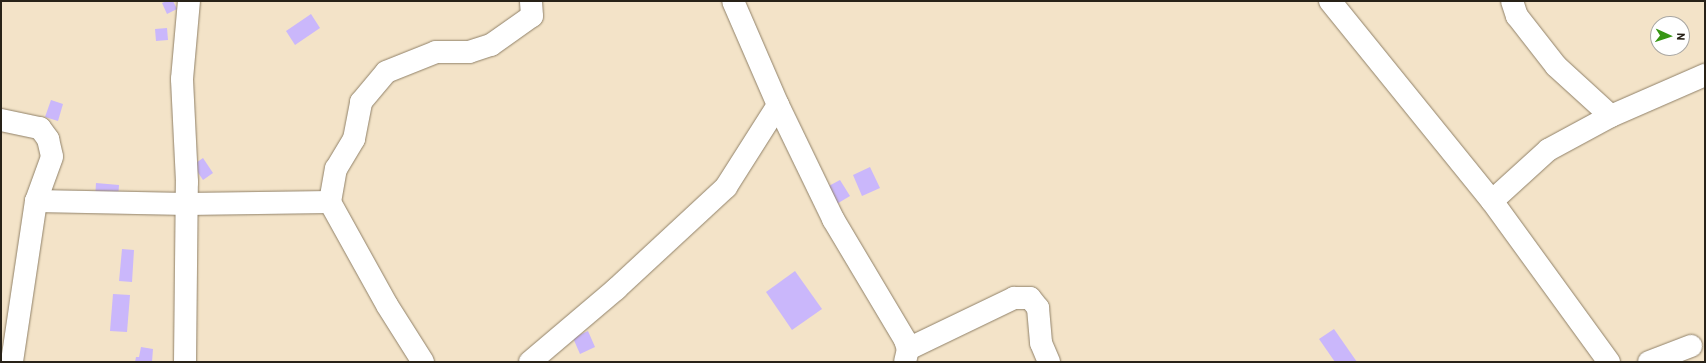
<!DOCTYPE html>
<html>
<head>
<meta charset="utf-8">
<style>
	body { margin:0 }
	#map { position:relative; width:1706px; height:363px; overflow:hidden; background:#f3e3c8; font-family:Barlow,sans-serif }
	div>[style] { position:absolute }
	.building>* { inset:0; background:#cab7fb }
	.roads { filter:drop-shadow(0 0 1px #908168) drop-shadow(0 0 1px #908168) }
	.minor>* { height:22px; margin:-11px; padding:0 11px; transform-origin:11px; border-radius:11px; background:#fff }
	span { translate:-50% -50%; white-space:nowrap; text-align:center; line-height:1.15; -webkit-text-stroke:3px #fff; paint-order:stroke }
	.frame { position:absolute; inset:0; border:2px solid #282218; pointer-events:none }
	.north { position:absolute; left:1650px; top:16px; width:40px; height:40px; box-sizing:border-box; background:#fff; border:1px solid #a9a7a3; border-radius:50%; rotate:93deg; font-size:11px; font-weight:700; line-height:16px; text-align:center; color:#282218 }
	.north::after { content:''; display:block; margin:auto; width:14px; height:18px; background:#379614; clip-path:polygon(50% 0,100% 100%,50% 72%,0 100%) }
</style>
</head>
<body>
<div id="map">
	<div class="building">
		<div style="clip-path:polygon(167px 1px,173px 1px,177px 9px,167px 14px,162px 3px)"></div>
		<div style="clip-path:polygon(311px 14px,320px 28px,295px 45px,286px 31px)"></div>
		<div style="clip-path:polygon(167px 28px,168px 40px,156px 41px,155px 29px)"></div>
		<div style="clip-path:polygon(51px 100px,63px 104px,58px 121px,45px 117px)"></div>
		<div style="clip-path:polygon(203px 158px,213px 173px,203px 180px,193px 165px)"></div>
		<div style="clip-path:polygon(870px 167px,880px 188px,862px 196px,853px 175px)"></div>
		<div style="clip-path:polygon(840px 180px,850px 196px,835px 205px,825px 188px)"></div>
		<div style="clip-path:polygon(96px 183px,119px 185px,118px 199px,95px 198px)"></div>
		<div style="clip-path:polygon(122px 249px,134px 250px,132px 282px,119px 281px)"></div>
		<div style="clip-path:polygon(795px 271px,822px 309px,792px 330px,766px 292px)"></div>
		<div style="clip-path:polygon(113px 294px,130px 295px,127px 332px,110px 331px)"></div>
		<div style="clip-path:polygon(1334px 329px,1357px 362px,1335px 362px,1319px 339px)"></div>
		<div style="clip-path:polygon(588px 331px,595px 347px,580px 354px,573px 338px)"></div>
		<div style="clip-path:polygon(141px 347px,153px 349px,152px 362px,135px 362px,136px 357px,139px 357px)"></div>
	</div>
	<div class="roads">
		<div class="minor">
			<div style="left:1330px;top:1px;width:257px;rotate:51deg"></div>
			<div style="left:1492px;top:201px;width:199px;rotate:54deg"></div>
			<div style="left:1512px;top:1px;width:16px;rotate:72deg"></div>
			<div style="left:1517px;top:16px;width:63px;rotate:52deg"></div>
			<div style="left:1556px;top:66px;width:74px;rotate:42.3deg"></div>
			<div style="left:778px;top:105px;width:127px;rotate:64.2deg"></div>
			<div style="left:833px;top:219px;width:141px;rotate:59.2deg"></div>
			<div style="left:905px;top:340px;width:9px;rotate:72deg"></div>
			<div style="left:908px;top:349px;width:13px;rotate:103deg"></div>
			<div style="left:1px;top:120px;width:40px;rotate:12deg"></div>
			<div style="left:40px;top:128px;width:14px;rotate:54deg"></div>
			<div style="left:48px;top:139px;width:18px;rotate:77deg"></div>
			<div style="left:52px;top:157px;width:47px;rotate:110deg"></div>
			<div style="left:36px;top:201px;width:163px;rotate:98.5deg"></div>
			<div style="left:36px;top:201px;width:151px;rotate:1.1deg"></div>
			<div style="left:187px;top:204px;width:143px;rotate:-0.8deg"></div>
			<div style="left:1492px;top:201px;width:76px;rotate:-42.3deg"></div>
			<div style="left:1548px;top:150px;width:72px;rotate:-28.4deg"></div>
			<div style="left:1611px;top:116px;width:103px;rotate:-23.6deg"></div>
			<div style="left:908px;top:349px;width:118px;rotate:-25.7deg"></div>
			<div style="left:1014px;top:298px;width:16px"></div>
			<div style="left:1030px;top:298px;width:13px;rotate:51deg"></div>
			<div style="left:1038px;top:308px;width:35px;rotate:85deg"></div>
			<div style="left:1041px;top:343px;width:21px;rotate:67deg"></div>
			<div style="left:185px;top:362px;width:180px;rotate:-89.4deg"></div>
			<div style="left:187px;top:182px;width:103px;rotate:-92.8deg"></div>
			<div style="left:182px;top:79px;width:78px;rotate:-84.9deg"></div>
			<div style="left:423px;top:362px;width:67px;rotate:-122.3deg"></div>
			<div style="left:387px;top:305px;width:118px;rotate:-119deg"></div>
			<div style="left:330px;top:202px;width:34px;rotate:-80deg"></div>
			<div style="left:336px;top:169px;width:35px;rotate:-59deg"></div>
			<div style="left:354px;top:139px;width:38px;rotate:-79deg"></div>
			<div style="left:361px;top:102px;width:39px;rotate:-50deg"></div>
			<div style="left:386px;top:72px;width:54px;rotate:-21.8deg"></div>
			<div style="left:436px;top:52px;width:33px"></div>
			<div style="left:469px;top:52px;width:23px;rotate:-18deg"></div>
			<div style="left:491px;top:45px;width:50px;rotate:-35.3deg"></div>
			<div style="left:532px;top:16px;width:15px;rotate:-94deg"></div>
			<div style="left:530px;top:362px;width:113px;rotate:-40.3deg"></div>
			<div style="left:616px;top:289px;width:150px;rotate:-42.8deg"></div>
			<div style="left:726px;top:187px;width:97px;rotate:-57.6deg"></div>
			<div style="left:778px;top:105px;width:113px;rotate:-113.4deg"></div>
			<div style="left:1649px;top:362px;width:45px;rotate:-20.9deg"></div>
		</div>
	</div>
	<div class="frame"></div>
	<div class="north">N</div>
</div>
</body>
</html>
